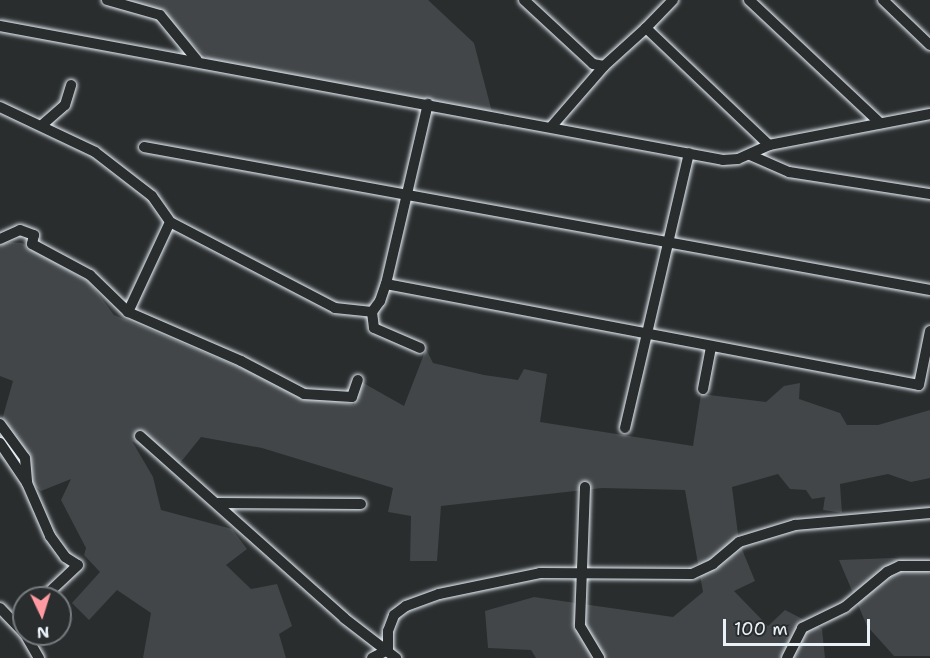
<!DOCTYPE html>
<html>
<head>
<meta charset="utf-8">
<style>
	body { margin:0 }
	#map { position:relative; width:930px; height:658px; overflow:hidden; background:#2a2d2e; font-family:"Shantell Sans",sans-serif }
	div>[style] { position:absolute }
	.green>* { inset:0; background:#424648 }
	.roads { filter:drop-shadow(0 0 2px #e8f1f8) drop-shadow(0 0 2px #e8f1f8) }
	.minor>* { height:10px; margin:-5px; padding:0 5px; transform-origin:5px; border-radius:5px; background:#2a2d2e }
	span { translate:-50% -50%; white-space:nowrap; text-align:center; line-height:1.15; -webkit-text-stroke:6px #2a2d2e; paint-order:stroke }
	.north { position:absolute; left:12px; top:586px; width:60px; height:60px; box-sizing:border-box; background:#2a2d2e; border:2px solid #767b7f; border-radius:50%; rotate:176deg; font-size:16px; font-weight:700; line-height:24px; text-align:center; color:#e8f1f8 }
	.north::after { content:''; display:block; margin:auto; width:21px; height:27px; background:#ff9aa2; clip-path:polygon(50% 0,100% 100%,50% 72%,0 100%) }
	.scale { position:absolute; left:723px; top:619px; width:147px; height:27px; box-sizing:border-box; border:3px solid #e8f1f8; border-top:0; padding-left:8px; font-size:18px; line-height:21px; white-space:nowrap; color:#e8f1f8; -webkit-text-stroke:4px #2a2d2e; paint-order:stroke }
</style>
</head>
<body>
<div id="map">
	<div class="green">
		<div style="clip-path:polygon(118px 0,428px 0,474px 43px,493px 116px,211px 61px,160px 15px)"></div>
		<div style="clip-path:polygon(9px 242px,22px 243px,90px 283px,114px 315px,304px 394px,354px 405px,358px 380px,404px 406px,426px 349px,433px 363px,484px 375px,518px 380px,524px 369px,547px 374px,540px 422px,693px 446px,701px 394px,766px 402px,784px 386px,800px 383px,799px 399px,840px 413px,847px 425px,878px 425px,930px 410px,930px 478px,911px 482px,888px 474px,840px 484px,842px 513px,823px 510px,825px 497px,812px 499px,806px 490px,790px 489px,778px 474px,732px 487px,739px 542px,755px 581px,734px 591px,768px 626px,785px 610px,822px 629px,825px 658px,536px 658px,531px 650px,488px 648px,485px 611px,534px 597px,673px 617px,703px 592px,685px 490px,602px 488px,441px 506px,437px 561px,410px 561px,411px 516px,388px 512px,393px 488px,262px 448px,201px 437px,176px 468px,132px 441px,153px 477px,161px 510px,232px 529px,247px 549px,226px 565px,251px 589px,277px 584px,292px 626px,279px 634px,286px 658px,143px 658px,151px 613px,117px 590px,89px 620px,72px 603px,100px 572px,84px 555px,86px 548px,61px 500px,71px 479px,41px 491px,0 458px,0 427px,13px 381px,0 376px,0 245px)"></div>
		<div style="clip-path:polygon(893px 558px,930px 566px,930px 656px,894px 656px,867px 626px,839px 560px)"></div>
	</div>
	<div class="roads">
		<div class="minor">
			<div style="left:107px;top:0;width:55px;rotate:15.8deg"></div>
			<div style="left:160px;top:15px;width:58px;rotate:50.6deg"></div>
			<div style="left:524px;top:0;width:94px;rotate:42.8deg"></div>
			<div style="left:593px;top:64px;width:11px;rotate:10deg"></div>
			<div style="left:604px;top:66px;width:57px;rotate:-42.1deg"></div>
			<div style="left:646px;top:28px;width:170px;rotate:43.6deg"></div>
			<div style="left:769px;top:145px;width:164px;rotate:-10.9deg"></div>
			<div style="left:749px;top:0;width:180px;rotate:43.2deg"></div>
			<div style="left:883px;top:0;width:65px;rotate:43.8deg"></div>
			<div style="left:0;top:26px;width:735px;rotate:10.5deg"></div>
			<div style="left:723px;top:160px;width:15px;rotate:-4deg"></div>
			<div style="left:738px;top:159px;width:34px;rotate:-24deg"></div>
			<div style="left:646px;top:28px;width:39px;rotate:-46deg"></div>
			<div style="left:0;top:107px;width:105px;rotate:25.3deg"></div>
			<div style="left:95px;top:152px;width:72px;rotate:37.7deg"></div>
			<div style="left:152px;top:196px;width:32px;rotate:55deg"></div>
			<div style="left:170px;top:222px;width:186px;rotate:27.5deg"></div>
			<div style="left:335px;top:308px;width:37px;rotate:6deg"></div>
			<div style="left:372px;top:312px;width:16px;rotate:83deg"></div>
			<div style="left:374px;top:328px;width:50px;rotate:23.5deg"></div>
			<div style="left:42px;top:125px;width:30px;rotate:-41deg"></div>
			<div style="left:65px;top:105px;width:21px;rotate:-73deg"></div>
			<div style="left:551px;top:127px;width:81px;rotate:-49deg"></div>
			<div style="left:144px;top:147px;width:799px;rotate:10.31deg"></div>
			<div style="left:750px;top:155px;width:43px;rotate:23.6deg"></div>
			<div style="left:789px;top:172px;width:143px;rotate:8.9deg"></div>
			<div style="left:0;top:239px;width:22px;rotate:-24deg"></div>
			<div style="left:20px;top:230px;width:15px;rotate:20deg"></div>
			<div style="left:34px;top:235px;width:9px;rotate:103deg"></div>
			<div style="left:32px;top:244px;width:66px;rotate:28.1deg"></div>
			<div style="left:90px;top:275px;width:53px;rotate:44.2deg"></div>
			<div style="left:128px;top:312px;width:123px;rotate:23.4deg"></div>
			<div style="left:241px;top:361px;width:71px;rotate:27.6deg"></div>
			<div style="left:304px;top:394px;width:48px;rotate:3.6deg"></div>
			<div style="left:352px;top:397px;width:18px;rotate:-71deg"></div>
			<div style="left:386px;top:284px;width:542px;rotate:10.73deg"></div>
			<div style="left:919px;top:385px;width:55px;rotate:-78.5deg"></div>
			<div style="left:128px;top:312px;width:99px;rotate:-65deg"></div>
			<div style="left:372px;top:312px;width:14px;rotate:-54deg"></div>
			<div style="left:380px;top:301px;width:18px;rotate:-71deg"></div>
			<div style="left:386px;top:284px;width:185px;rotate:-76.9deg"></div>
			<div style="left:703px;top:389px;width:43px;rotate:-79.2deg"></div>
			<div style="left:0;top:424px;width:42px;rotate:53.7deg"></div>
			<div style="left:25px;top:458px;width:25px;rotate:85deg"></div>
			<div style="left:625px;top:428px;width:282px;rotate:-76.9deg"></div>
			<div style="left:140px;top:436px;width:273px;rotate:41.7deg"></div>
			<div style="left:344px;top:618px;width:66px;rotate:37.6deg"></div>
			<div style="left:0;top:443px;width:48px;rotate:56deg"></div>
			<div style="left:27px;top:483px;width:58px;rotate:66.5deg"></div>
			<div style="left:50px;top:536px;width:26px;rotate:54deg"></div>
			<div style="left:65px;top:557px;width:15px;rotate:32deg"></div>
			<div style="left:78px;top:565px;width:48px;rotate:136.7deg"></div>
			<div style="left:585px;top:487px;width:139px;rotate:92.1deg"></div>
			<div style="left:580px;top:626px;width:37px;rotate:59deg"></div>
			<div style="left:218px;top:503px;width:143px;rotate:0.4deg"></div>
			<div style="left:0;top:608px;width:35px;rotate:46deg"></div>
			<div style="left:25px;top:634px;width:28px;rotate:60deg"></div>
			<div style="left:388px;top:650px;width:19px;rotate:-90deg"></div>
			<div style="left:388px;top:631px;width:17px;rotate:-69deg"></div>
			<div style="left:394px;top:615px;width:15px;rotate:-37deg"></div>
			<div style="left:406px;top:606px;width:35px;rotate:-20deg"></div>
			<div style="left:439px;top:594px;width:103px;rotate:-11.7deg"></div>
			<div style="left:540px;top:573px;width:152px;rotate:0.4deg"></div>
			<div style="left:692px;top:574px;width:23px;rotate:-25deg"></div>
			<div style="left:713px;top:564px;width:34px;rotate:-40deg"></div>
			<div style="left:739px;top:542px;width:59px;rotate:-16.9deg"></div>
			<div style="left:795px;top:525px;width:136px;rotate:-5.1deg"></div>
			<div style="left:372px;top:658px;width:18px;rotate:-27deg"></div>
			<div style="left:787px;top:658px;width:34px;rotate:-63deg"></div>
			<div style="left:802px;top:628px;width:48px;rotate:-26deg"></div>
			<div style="left:845px;top:607px;width:55px;rotate:-39.8deg"></div>
			<div style="left:887px;top:572px;width:14px;rotate:-25deg"></div>
			<div style="left:900px;top:566px;width:30px"></div>
		</div>
	</div>
	<div class="north">N</div>
	<div class="scale">100 m</div>
</div>
</body>
</html>
